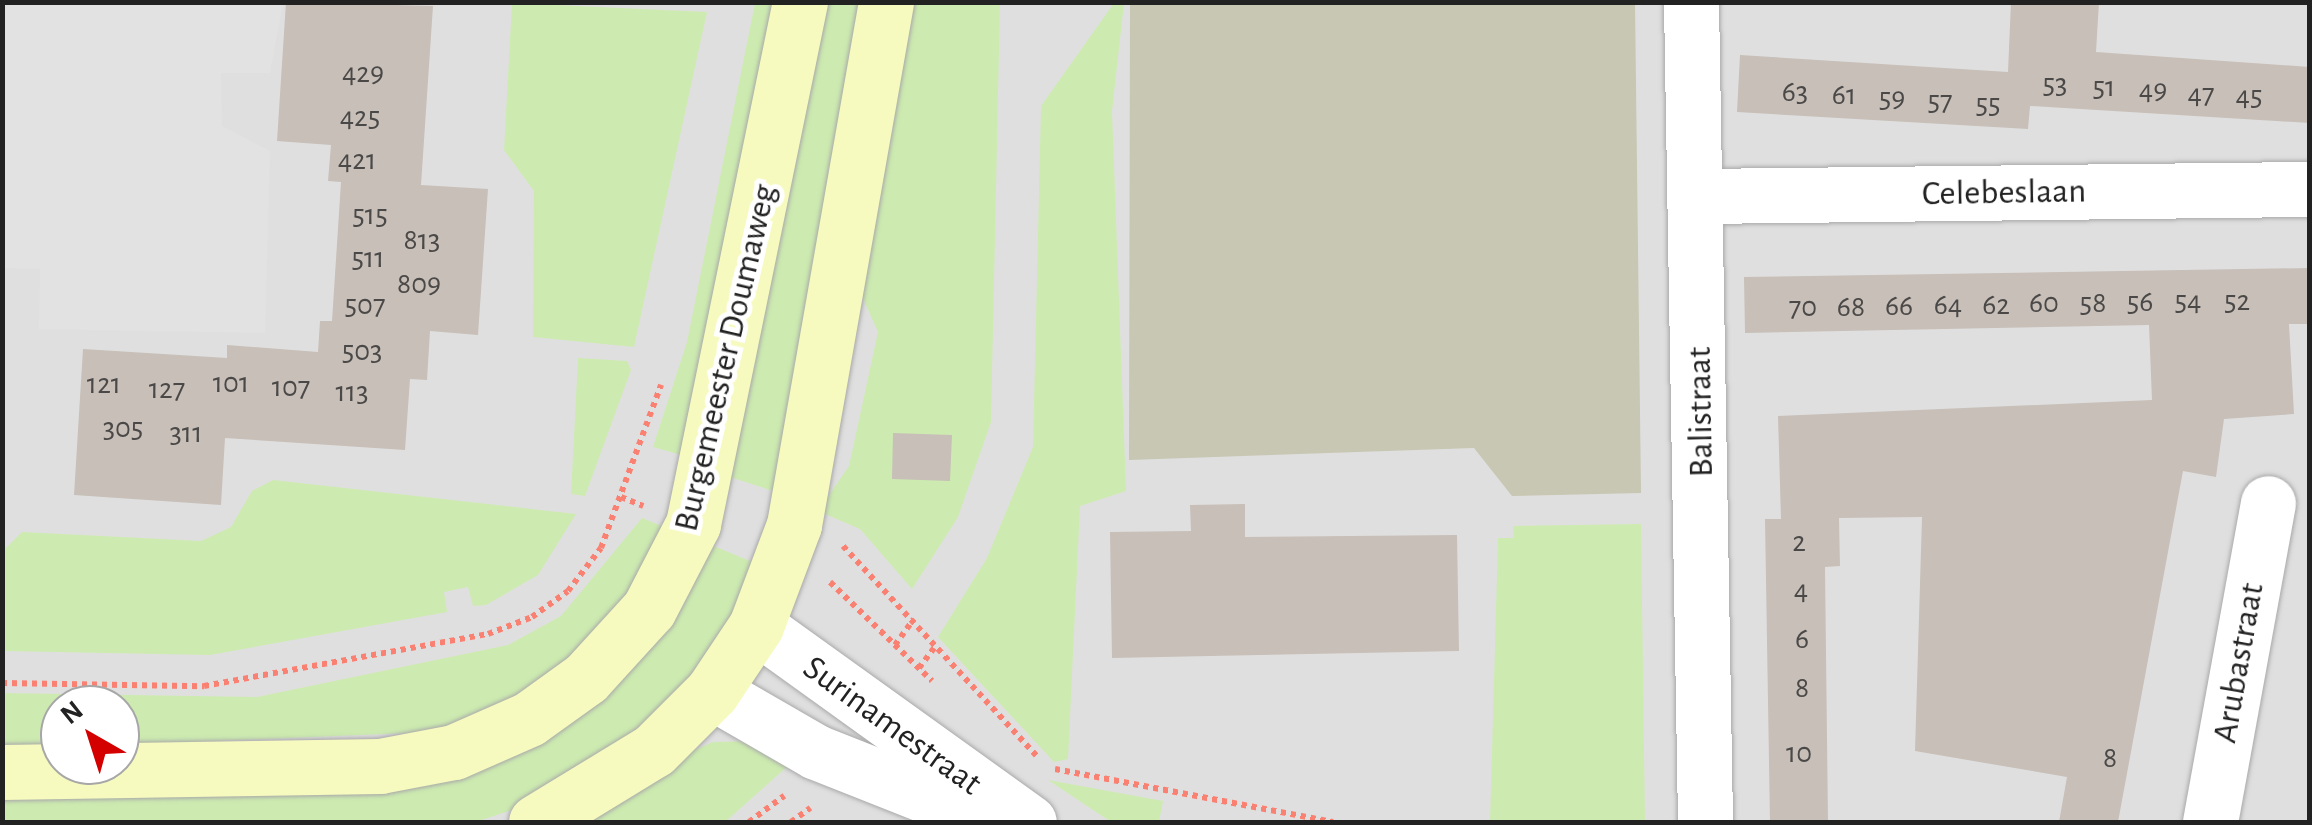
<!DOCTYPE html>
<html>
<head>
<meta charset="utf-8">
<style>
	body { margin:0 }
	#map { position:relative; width:2312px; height:825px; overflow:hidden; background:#f2efe9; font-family:"Alegreya Sans",sans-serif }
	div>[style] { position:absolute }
	.residential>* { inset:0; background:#e0dfdf }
	.construction>* { inset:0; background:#c7c7b4 }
	.grass>* { inset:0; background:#cdebb0 }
	.parking>* { inset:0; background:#e2e2e2 }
	.building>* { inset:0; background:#c7bfb8 }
	.path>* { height:6px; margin-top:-3px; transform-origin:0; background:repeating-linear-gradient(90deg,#fa8072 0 5px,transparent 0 10px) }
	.roads { filter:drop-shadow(0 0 2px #a9a9a9) drop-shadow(0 0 2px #a9a9a9) }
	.minor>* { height:55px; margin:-27.5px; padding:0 27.5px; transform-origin:27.5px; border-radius:27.5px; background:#fff }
	.tertiary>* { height:55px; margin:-27.5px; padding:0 27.5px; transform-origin:27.5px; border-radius:27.5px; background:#fff }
	.secondary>* { height:55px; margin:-27.5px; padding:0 27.5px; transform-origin:27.5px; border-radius:27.5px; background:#f7fabf }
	span { translate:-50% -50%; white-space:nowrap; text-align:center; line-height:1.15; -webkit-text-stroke:10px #fff; paint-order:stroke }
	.number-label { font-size:30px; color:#4b4948 }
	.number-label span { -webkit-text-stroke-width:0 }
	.street-label { font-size:35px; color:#222 }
	.frame { position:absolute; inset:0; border:5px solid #222; pointer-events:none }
	.north { position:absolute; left:40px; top:685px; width:100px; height:100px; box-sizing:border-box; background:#fff; border:2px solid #a7a7a7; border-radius:50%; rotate:321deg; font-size:28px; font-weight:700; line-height:40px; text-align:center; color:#222 }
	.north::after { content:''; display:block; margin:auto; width:35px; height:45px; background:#d40000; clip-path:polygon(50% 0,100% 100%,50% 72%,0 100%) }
</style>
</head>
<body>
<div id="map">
	<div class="residential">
		<div style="clip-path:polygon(evenodd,2px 3px,2309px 3px,2309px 822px,3px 822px,2px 3px,60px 705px,120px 705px,120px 765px,60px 765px,60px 705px)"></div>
	</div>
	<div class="construction">
		<div style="clip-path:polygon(1130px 3px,1635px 3px,1641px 493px,1512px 496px,1474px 448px,1129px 460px)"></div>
	</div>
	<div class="grass">
		<div style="clip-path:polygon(512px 3px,707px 12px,634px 347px,533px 337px,534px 191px,504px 150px)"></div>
		<div style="clip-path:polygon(755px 3px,776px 3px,685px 456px,653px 447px,687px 342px)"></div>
		<div style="clip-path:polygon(819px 3px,867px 3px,782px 494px,724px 475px)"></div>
		<div style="clip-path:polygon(902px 3px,1000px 3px,991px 422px,958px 517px,912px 589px,860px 529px,818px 511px,849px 466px,878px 332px,861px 294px)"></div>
		<div style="clip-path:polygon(1114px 3px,1124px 3px,1112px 111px,1126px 491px,1080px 506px,1068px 759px,1054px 762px,938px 637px,987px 558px,1033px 447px,1041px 106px)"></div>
		<div style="clip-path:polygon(578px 358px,627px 361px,631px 370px,585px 496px,571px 494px)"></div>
		<div style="clip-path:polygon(273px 480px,576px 514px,538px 575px,486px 605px,473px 606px,468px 587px,444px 592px,447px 612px,210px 655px,3px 651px,3px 551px,22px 532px,201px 541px,231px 527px,252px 491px)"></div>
		<div style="clip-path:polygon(642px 518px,669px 529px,644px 584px,574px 664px,456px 731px,120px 745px,120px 705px,60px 705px,60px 745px,3px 746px,2px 693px,257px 697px,508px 645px,561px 616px)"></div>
		<div style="clip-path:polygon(1641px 524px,1645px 822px,1490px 822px,1498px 538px,1514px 538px,1513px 526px)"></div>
		<div style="clip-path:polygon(706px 543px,760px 565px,720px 649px,674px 705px,558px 794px,476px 822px,3px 822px,3px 784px,432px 781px)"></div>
		<div style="clip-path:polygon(757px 741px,797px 758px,725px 822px,586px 822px,679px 757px,713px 742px)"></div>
		<div style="clip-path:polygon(1048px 780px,1163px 801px,1159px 822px,1108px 820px)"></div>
	</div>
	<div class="parking">
		<div style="clip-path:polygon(3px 2px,283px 3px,270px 73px,221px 73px,222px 126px,270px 151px,265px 333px,39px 329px,40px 269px,3px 268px)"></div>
	</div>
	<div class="building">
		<div style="clip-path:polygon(286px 2px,433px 6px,421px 185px,488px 189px,478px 335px,430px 331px,427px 380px,410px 379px,405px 450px,225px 438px,221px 505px,74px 495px,83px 349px,227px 358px,227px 345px,318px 352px,320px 321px,332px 321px,341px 182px,328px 181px,331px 145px,277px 141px)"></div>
		<div style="clip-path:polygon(2011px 2px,2099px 2px,2096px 52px,2310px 67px,2310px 123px,2030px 106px,2028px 129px,1737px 112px,1740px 55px,2008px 72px)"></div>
		<div style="clip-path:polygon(2310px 268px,2310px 324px,2289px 324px,2294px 414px,2224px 419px,2216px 477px,2183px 471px,2118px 822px,2059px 822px,2067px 777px,1915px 751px,1922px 517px,1839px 518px,1840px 566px,1825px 567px,1828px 822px,1770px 822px,1765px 519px,1781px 519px,1778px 416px,2152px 400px,2149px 325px,1745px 333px,1744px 277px)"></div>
		<div style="clip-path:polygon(893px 433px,952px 435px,950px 481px,892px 479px)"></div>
		<div style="clip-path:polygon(1245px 504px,1245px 537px,1457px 535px,1459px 651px,1112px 658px,1110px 532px,1191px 531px,1190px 505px)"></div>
	</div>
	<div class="path">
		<div style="left:621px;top:497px;width:24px;rotate:22deg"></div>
		<div style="left:843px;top:546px;width:287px;rotate:47.3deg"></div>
		<div style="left:830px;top:582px;width:142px;rotate:44.1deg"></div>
		<div style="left:895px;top:645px;width:32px;rotate:-54deg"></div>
		<div style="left:919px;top:668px;width:25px;rotate:-53deg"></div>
		<div style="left:2px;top:683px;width:202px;rotate:0.9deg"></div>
		<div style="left:204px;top:686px;width:289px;rotate:-10.4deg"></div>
		<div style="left:488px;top:634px;width:47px;rotate:-21.1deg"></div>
		<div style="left:532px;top:617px;width:44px;rotate:-35.8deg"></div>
		<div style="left:568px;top:591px;width:54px;rotate:-52.5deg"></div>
		<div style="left:601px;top:548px;width:174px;rotate:-69.8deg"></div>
		<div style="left:1055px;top:769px;width:283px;rotate:10.8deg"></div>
		<div style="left:749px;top:822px;width:44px;rotate:-36.6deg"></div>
		<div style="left:791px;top:822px;width:24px;rotate:-36deg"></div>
	</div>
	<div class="roads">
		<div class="minor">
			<div style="left:1691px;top:2px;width:820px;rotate:89.02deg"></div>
			<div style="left:1698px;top:196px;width:612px;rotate:-0.66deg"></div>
			<div style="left:2210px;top:822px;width:324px;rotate:-79.7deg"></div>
		</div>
		<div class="tertiary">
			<div style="left:756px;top:626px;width:336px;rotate:35.7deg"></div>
			<div style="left:712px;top:692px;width:120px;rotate:30deg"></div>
			<div style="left:816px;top:752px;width:176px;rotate:21.6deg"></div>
		</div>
		<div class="secondary">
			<div style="left:2px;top:772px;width:378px;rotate:-0.9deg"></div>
			<div style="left:380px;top:766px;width:75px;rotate:-10.7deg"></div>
			<div style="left:454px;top:752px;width:82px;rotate:-23.7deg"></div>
			<div style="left:529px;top:719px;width:70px;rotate:-35.7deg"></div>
			<div style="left:586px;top:678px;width:93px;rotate:-47.6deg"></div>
			<div style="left:649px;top:609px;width:96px;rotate:-62.6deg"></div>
			<div style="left:693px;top:524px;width:533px;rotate:-78.42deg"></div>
			<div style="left:536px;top:822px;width:138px;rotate:-31.4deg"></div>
			<div style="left:654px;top:750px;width:82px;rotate:-45deg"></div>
			<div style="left:712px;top:692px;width:79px;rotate:-56.3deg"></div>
			<div style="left:756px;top:626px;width:108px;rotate:-69.4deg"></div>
			<div style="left:794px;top:525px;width:531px;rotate:-80.02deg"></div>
		</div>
	</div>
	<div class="number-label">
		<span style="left:363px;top:73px">429</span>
		<span style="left:2055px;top:84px">53</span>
		<span style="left:2104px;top:87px">51</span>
		<span style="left:2153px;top:90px">49</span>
		<span style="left:1795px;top:92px">63</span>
		<span style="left:2201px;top:94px">47</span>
		<span style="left:1844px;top:95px">61</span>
		<span style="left:2249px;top:96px">45</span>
		<span style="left:1892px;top:98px">59</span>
		<span style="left:1940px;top:101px">57</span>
		<span style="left:1988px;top:104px">55</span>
		<span style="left:360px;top:117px">425</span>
		<span style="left:357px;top:160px">421</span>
		<span style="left:370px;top:215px">515</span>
		<span style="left:422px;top:240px">813</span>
		<span style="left:368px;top:258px">511</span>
		<span style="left:419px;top:284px">809</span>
		<span style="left:2188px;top:301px">54</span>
		<span style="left:2237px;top:301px">52</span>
		<span style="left:2140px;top:302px">56</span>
		<span style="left:2044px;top:303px">60</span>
		<span style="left:2093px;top:303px">58</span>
		<span style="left:365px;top:305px">507</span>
		<span style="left:1948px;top:305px">64</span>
		<span style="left:1996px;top:305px">62</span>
		<span style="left:1899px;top:306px">66</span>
		<span style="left:1803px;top:307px">70</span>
		<span style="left:1851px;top:307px">68</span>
		<span style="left:362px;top:351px">503</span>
		<span style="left:231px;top:383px">101</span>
		<span style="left:104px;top:384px">121</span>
		<span style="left:291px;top:387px">107</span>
		<span style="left:167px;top:389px">127</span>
		<span style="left:352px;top:392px">113</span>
		<span style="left:123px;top:428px">305</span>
		<span style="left:186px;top:433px">311</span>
		<span style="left:1799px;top:542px">2</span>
		<span style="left:1801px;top:590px">4</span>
		<span style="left:1802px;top:639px">6</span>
		<span style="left:1802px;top:688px">8</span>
		<span style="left:1799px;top:753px">10</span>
		<span style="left:2110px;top:758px">8</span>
	</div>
	<div class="street-label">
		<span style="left:2004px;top:193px;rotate:-1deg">Celebeslaan</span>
		<span style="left:726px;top:358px;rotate:-77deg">Burgemeester Doumaweg</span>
		<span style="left:1701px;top:412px;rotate:-91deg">Balistraat</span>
		<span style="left:2239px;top:663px;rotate:-80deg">Arubastraat</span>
		<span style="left:892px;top:726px;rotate:36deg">Surinamestraat</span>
	</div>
	<div class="frame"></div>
	<div class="north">N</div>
</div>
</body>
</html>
